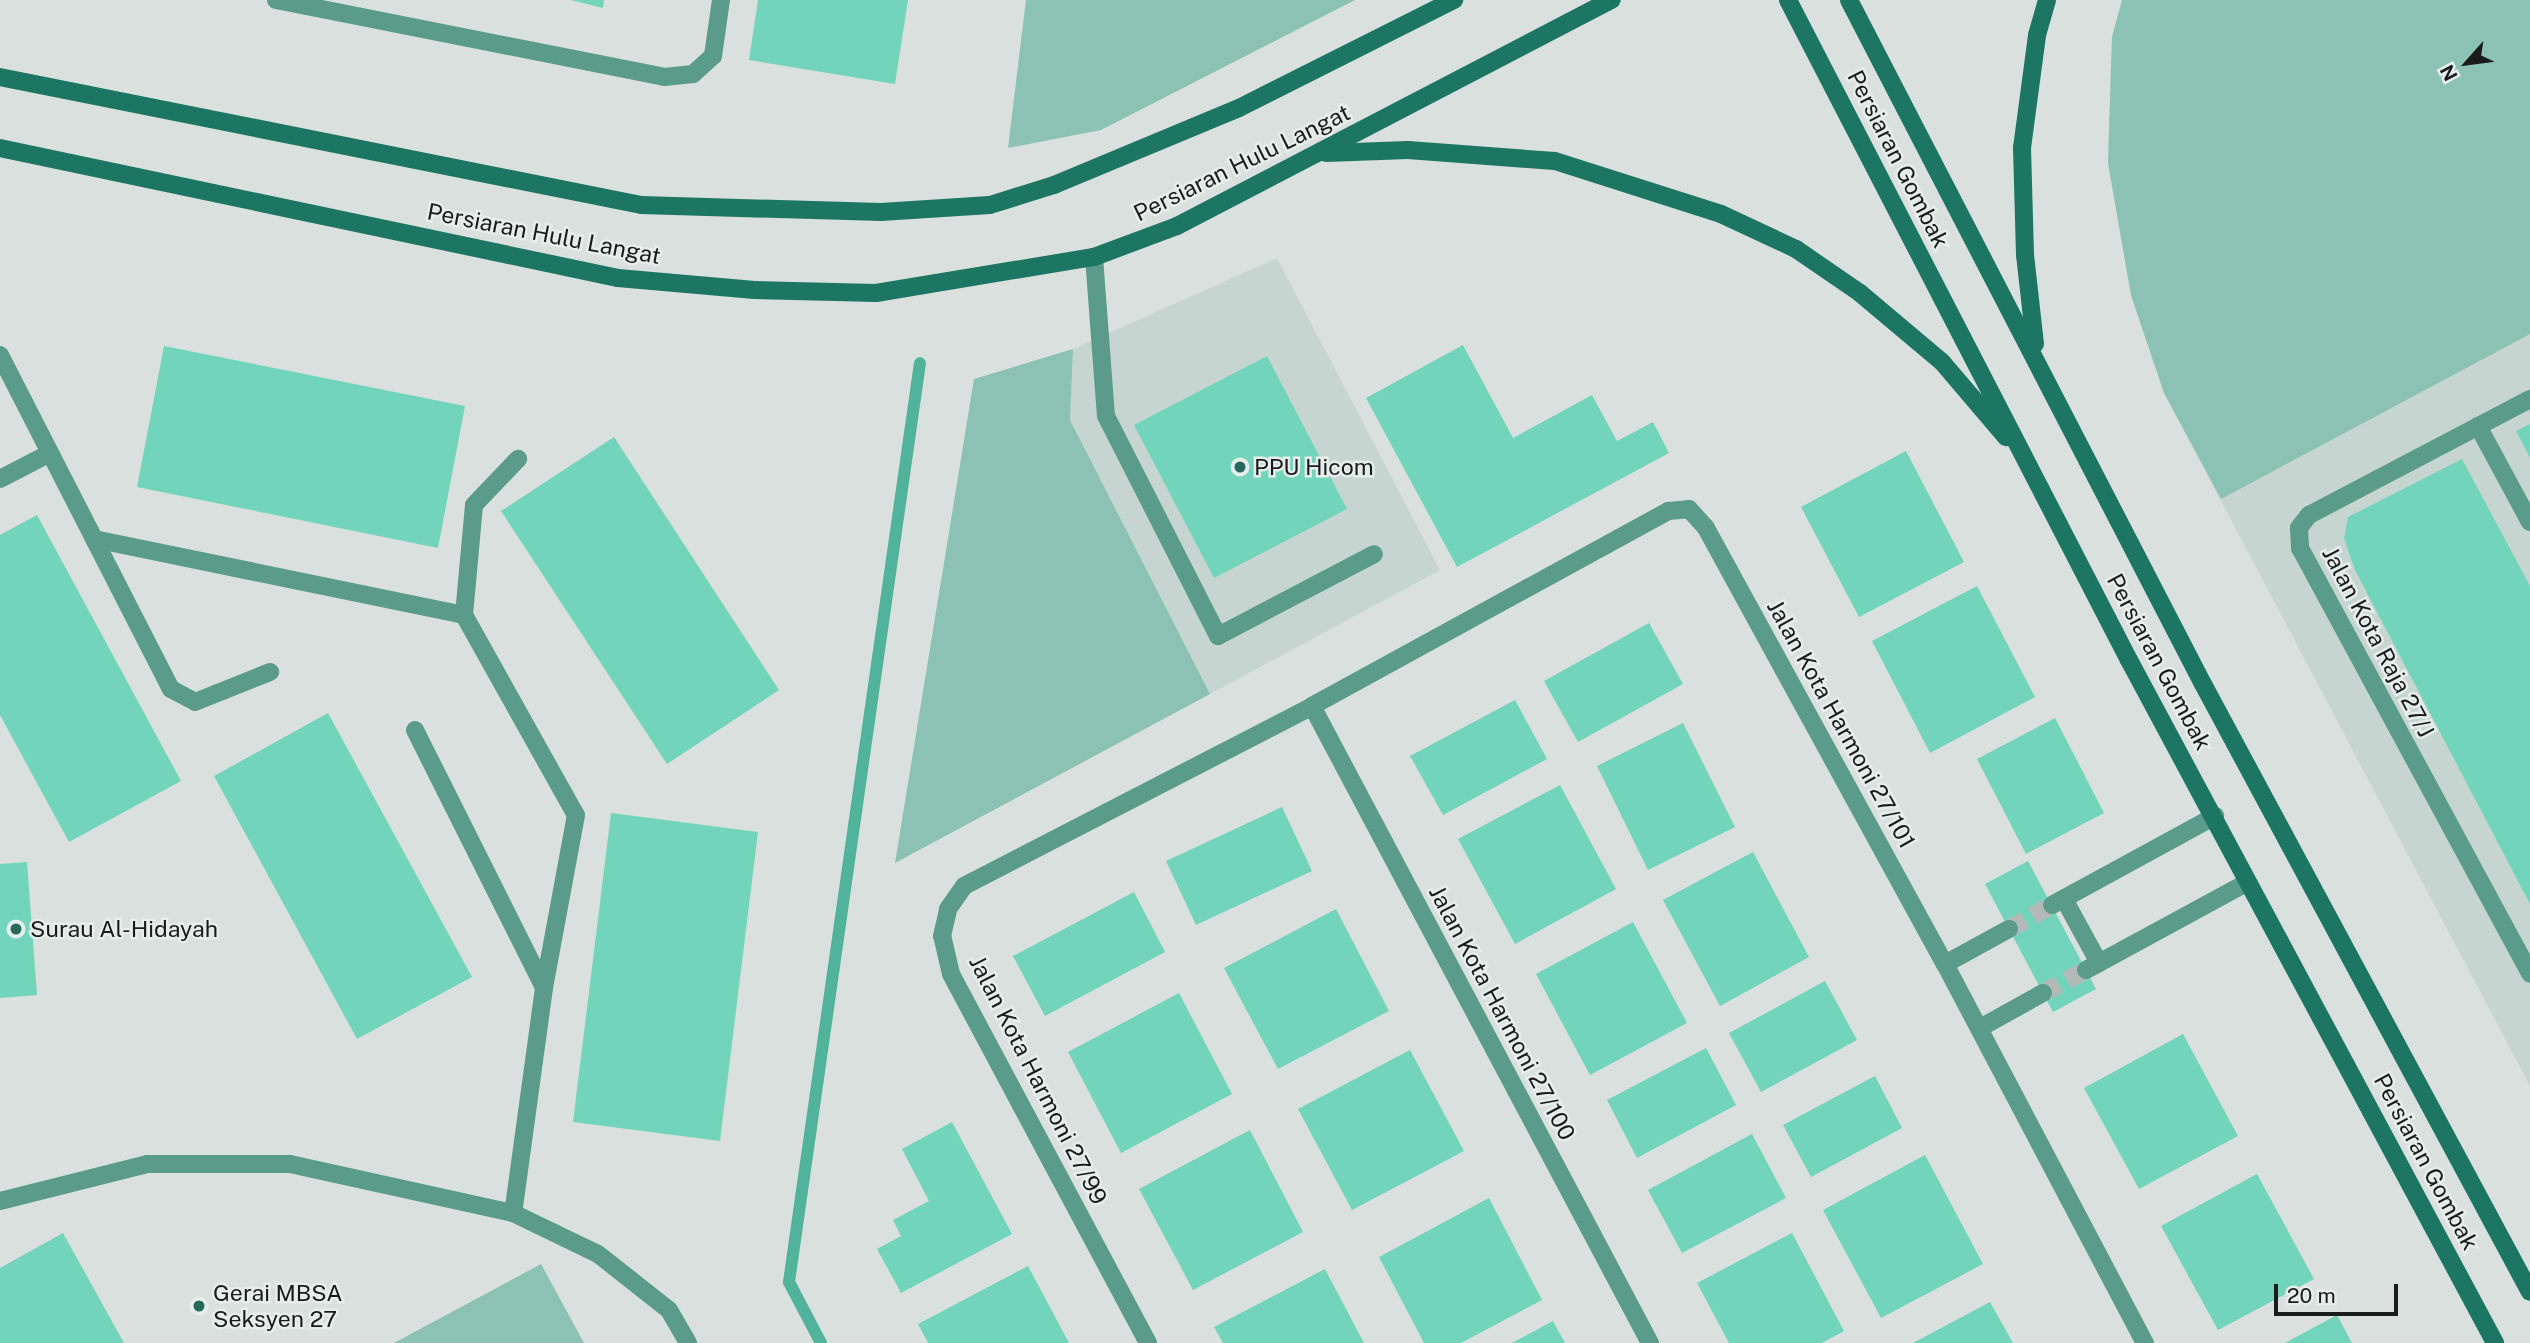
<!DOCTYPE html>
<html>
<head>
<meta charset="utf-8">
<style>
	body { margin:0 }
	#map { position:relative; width:2530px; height:1343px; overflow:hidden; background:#d9e0de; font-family:"Public Sans",sans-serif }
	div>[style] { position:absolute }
	.built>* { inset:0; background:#c7d5d1 }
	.green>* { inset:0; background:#8cc2b3 }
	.stream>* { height:12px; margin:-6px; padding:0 6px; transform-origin:6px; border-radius:6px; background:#51b39c }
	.building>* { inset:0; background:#73d4bc }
	.street-tunnel>* { height:18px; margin-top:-9px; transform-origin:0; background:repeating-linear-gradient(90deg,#b3b9b7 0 18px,transparent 0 27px) }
	.lane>* { height:18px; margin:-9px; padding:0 9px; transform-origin:9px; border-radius:9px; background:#5a9b8a }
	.street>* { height:18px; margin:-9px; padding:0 9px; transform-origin:9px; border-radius:9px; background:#5a9b8a }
	.secondary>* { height:18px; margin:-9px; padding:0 9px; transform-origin:9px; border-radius:9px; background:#1c7663 }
	.dots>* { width:19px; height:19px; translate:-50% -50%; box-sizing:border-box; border:4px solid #e6edeb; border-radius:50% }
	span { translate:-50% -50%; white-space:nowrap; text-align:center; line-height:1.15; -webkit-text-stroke:5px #e6edeb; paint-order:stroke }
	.street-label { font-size:23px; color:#191c1b }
	.poi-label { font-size:23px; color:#191c1b }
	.left { translate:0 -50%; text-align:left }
	.north { position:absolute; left:2432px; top:28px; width:70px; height:70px; -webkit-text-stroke:5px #e6edeb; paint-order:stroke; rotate:242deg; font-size:19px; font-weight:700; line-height:28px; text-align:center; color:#191c1b }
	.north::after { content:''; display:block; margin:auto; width:24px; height:32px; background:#191c1b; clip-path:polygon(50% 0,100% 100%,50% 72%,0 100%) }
	.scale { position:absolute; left:2274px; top:1284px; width:124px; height:32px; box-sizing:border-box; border:4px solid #191c1b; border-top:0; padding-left:9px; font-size:21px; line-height:24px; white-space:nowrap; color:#191c1b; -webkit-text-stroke:5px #e6edeb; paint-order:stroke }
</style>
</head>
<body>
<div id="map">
	<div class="built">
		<div style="clip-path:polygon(2122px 0,2530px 0,2530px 1086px,2164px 393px,2131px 295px,2108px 163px,2112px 37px)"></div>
		<div style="clip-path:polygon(1277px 258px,1440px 570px,1210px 694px,1070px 420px,1073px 349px)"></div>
	</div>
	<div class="green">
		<div style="clip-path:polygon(1026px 0,1355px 0,1101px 130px,1008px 148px)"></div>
		<div style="clip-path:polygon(2122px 0,2530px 0,2530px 334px,2221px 499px,2164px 393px,2131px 295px,2108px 163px,2112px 37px)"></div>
		<div style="clip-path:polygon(1073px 349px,1070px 420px,1210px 694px,895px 863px,974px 379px)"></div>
		<div style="clip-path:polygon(541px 1264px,584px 1343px,394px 1343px)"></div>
	</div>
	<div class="stream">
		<div style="left:821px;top:1343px;width:69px;rotate:-117.7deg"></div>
		<div style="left:789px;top:1282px;width:928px;rotate:-81.89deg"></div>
	</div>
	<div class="building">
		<div style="clip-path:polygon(571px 0,604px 0,603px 8px)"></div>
		<div style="clip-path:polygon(758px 0,908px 0,895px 84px,749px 60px)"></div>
		<div style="clip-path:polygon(1463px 345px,1513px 438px,1592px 395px,1617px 441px,1653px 422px,1669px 453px,1457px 567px,1366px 398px)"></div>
		<div style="clip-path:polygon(164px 346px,465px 406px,438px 548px,137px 487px)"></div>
		<div style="clip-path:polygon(1267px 356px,1347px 509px,1214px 578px,1134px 425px)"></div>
		<div style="clip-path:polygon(2530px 424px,2530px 458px,2516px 431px)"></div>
		<div style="clip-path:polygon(614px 437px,779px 690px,667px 764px,501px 511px)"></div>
		<div style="clip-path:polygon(1906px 451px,1964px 562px,1859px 617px,1801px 507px)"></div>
		<div style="clip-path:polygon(2462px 459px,2530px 586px,2530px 904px,2355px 570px,2344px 538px,2348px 517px)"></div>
		<div style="clip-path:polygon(37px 515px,181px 781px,69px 842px,0 715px,0 535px)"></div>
		<div style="clip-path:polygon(1977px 586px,2035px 697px,1930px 753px,1872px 641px)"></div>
		<div style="clip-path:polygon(1649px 623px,1683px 684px,1578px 742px,1544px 681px)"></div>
		<div style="clip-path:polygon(1515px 700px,1547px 759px,1443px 815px,1410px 756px)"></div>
		<div style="clip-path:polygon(328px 713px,472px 977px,357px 1039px,214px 776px)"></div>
		<div style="clip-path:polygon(2055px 718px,2104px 813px,2026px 854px,1977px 759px)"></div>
		<div style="clip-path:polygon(1683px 723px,1735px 827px,1648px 870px,1597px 766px)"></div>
		<div style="clip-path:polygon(1560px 785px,1616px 889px,1515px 944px,1458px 839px)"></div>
		<div style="clip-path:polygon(1282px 807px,1312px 871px,1196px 925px,1166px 861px)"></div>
		<div style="clip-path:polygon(611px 813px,758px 832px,720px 1141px,573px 1122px)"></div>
		<div style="clip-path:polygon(1753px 852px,1809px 957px,1720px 1006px,1663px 900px)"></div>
		<div style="clip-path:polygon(2028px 861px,2096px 989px,2053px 1012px,1985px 884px)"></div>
		<div style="clip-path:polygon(27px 862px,37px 995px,0 998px,0 864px)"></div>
		<div style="clip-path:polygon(1134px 892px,1165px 952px,1045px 1016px,1013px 956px)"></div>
		<div style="clip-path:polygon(1336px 909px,1389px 1011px,1278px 1069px,1224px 968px)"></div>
		<div style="clip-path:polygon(1633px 922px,1687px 1023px,1590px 1075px,1536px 974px)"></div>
		<div style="clip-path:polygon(1825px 981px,1857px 1040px,1761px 1092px,1729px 1033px)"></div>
		<div style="clip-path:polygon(1179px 993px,1232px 1094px,1121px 1153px,1068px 1052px)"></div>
		<div style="clip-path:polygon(2183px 1034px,2238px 1136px,2139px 1189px,2084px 1088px)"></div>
		<div style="clip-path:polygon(1706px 1048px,1736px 1105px,1637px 1158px,1607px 1100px)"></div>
		<div style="clip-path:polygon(1410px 1050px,1464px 1151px,1352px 1210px,1298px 1109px)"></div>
		<div style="clip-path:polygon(1875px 1076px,1902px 1128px,1811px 1177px,1783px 1125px)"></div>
		<div style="clip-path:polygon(952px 1122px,1012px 1234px,901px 1293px,877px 1249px,901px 1236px,893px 1220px,929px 1201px,902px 1149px)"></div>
		<div style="clip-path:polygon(1250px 1130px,1303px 1232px,1193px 1290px,1139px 1189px)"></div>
		<div style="clip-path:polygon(1752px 1134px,1786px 1198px,1682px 1253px,1648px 1190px)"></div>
		<div style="clip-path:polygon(1925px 1155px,1983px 1264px,1881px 1318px,1823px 1210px)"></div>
		<div style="clip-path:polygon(2257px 1174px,2314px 1279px,2218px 1330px,2161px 1226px)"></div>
		<div style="clip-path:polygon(1489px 1198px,1542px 1300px,1461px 1343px,1424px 1343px,1379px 1257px)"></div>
		<div style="clip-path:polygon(63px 1233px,124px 1343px,0 1343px,0 1268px)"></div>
		<div style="clip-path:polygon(1792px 1233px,1844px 1331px,1822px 1343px,1729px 1343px,1697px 1283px)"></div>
		<div style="clip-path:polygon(1028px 1266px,1069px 1343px,928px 1343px,918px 1324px)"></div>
		<div style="clip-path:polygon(1325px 1269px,1364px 1343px,1223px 1343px,1214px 1327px)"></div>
		<div style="clip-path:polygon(1990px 1302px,2013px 1343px,1913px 1343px)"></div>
		<div style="clip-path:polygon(2337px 1315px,2352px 1343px,2285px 1343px)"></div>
		<div style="clip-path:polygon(1553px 1321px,1565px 1343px,1512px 1343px)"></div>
	</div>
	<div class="street-tunnel">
		<div style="left:2009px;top:929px;width:49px;rotate:-29.2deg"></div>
		<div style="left:2043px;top:993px;width:49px;rotate:-28.1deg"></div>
	</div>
	<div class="lane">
		<div style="left:1094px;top:257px;width:159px;rotate:85.7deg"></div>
		<div style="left:1106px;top:416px;width:247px;rotate:63deg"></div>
		<div style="left:1218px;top:636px;width:176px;rotate:-27.7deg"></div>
		<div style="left:0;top:355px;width:375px;rotate:62.9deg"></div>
		<div style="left:171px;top:689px;width:27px;rotate:28deg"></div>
		<div style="left:195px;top:702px;width:81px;rotate:-21.8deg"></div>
		<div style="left:2478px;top:426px;width:109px;rotate:61.6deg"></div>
		<div style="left:0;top:479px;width:56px;rotate:-27.5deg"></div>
		<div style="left:94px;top:539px;width:378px;rotate:11.6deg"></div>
		<div style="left:464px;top:615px;width:229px;rotate:60.8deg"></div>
		<div style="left:576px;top:815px;width:176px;rotate:100.5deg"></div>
		<div style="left:415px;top:730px;width:288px;rotate:63.4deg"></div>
		<div style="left:544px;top:988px;width:227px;rotate:97.8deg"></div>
		<div style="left:2064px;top:899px;width:73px;rotate:61.3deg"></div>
	</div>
	<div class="street">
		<div style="left:276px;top:0;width:396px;rotate:11.2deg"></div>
		<div style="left:664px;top:77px;width:29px;rotate:-6deg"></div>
		<div style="left:693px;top:74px;width:27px;rotate:-42deg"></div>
		<div style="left:713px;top:56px;width:57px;rotate:-81.9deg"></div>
		<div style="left:2530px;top:399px;width:250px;rotate:152.3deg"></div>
		<div style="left:2309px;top:515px;width:16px;rotate:128deg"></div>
		<div style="left:2299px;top:528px;width:20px;rotate:87deg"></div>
		<div style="left:2300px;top:548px;width:484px;rotate:61.6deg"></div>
		<div style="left:464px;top:615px;width:110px;rotate:-84.8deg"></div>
		<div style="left:474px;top:505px;width:64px;rotate:-46.3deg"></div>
		<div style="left:1312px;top:706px;width:721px;rotate:62.05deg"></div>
		<div style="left:2052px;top:905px;width:186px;rotate:-28.6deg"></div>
		<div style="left:1945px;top:964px;width:73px;rotate:-28.7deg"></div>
		<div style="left:2086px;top:970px;width:184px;rotate:-28.5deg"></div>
		<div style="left:1980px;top:1028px;width:72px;rotate:-29.1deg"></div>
		<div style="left:0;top:1201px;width:152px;rotate:-14.1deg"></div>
		<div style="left:147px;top:1164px;width:143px"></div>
		<div style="left:290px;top:1164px;width:228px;rotate:12.4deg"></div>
		<div style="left:513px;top:1213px;width:94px;rotate:25.8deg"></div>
		<div style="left:598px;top:1254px;width:90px;rotate:38.3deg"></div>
		<div style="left:669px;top:1310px;width:38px;rotate:60deg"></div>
		<div style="left:1148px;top:1343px;width:418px;rotate:-118.1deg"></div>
		<div style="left:951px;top:974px;width:39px;rotate:-103deg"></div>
		<div style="left:942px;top:936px;width:28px;rotate:-77deg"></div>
		<div style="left:948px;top:909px;width:28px;rotate:-55deg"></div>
		<div style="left:964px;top:886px;width:392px;rotate:-27.3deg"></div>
		<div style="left:1312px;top:706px;width:406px;rotate:-28.7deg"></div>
		<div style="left:1668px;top:511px;width:21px;rotate:-5deg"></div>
		<div style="left:1689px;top:509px;width:25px;rotate:48deg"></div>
		<div style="left:1706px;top:528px;width:497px;rotate:61.3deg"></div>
		<div style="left:1945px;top:964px;width:429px;rotate:62.2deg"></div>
	</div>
	<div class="secondary">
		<div style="left:1788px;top:0;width:743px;rotate:62.68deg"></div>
		<div style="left:2129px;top:660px;width:775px;rotate:61.81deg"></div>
		<div style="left:1849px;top:0;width:770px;rotate:62.64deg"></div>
		<div style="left:2203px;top:684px;width:690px;rotate:61.73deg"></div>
		<div style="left:0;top:77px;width:654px;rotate:11.29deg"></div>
		<div style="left:641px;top:205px;width:240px;rotate:1.7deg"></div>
		<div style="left:881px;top:212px;width:109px;rotate:-3.7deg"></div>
		<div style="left:990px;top:205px;width:67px;rotate:-17.4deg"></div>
		<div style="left:1054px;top:185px;width:200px;rotate:-22.6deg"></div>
		<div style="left:1239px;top:108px;width:241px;rotate:-26.7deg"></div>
		<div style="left:0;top:148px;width:632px;rotate:11.88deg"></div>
		<div style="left:618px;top:278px;width:137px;rotate:5deg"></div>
		<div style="left:754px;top:290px;width:122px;rotate:1.4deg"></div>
		<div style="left:876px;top:293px;width:221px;rotate:-9.4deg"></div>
		<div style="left:1094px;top:257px;width:89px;rotate:-20.5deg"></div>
		<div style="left:1177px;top:226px;width:490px;rotate:-27.5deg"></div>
		<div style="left:1326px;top:153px;width:82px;rotate:-2.1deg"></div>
		<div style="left:1408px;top:150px;width:147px;rotate:4.3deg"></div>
		<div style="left:1555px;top:161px;width:174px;rotate:17.7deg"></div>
		<div style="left:1721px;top:214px;width:83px;rotate:25deg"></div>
		<div style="left:1796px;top:249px;width:78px;rotate:34.5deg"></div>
		<div style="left:1860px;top:293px;width:107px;rotate:40.1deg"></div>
		<div style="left:1942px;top:362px;width:99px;rotate:49.5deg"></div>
		<div style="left:2035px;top:344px;width:90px;rotate:-96.4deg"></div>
		<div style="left:2025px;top:255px;width:107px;rotate:-91.6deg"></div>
		<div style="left:2022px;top:148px;width:114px;rotate:-82.4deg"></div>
		<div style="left:2037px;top:35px;width:36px;rotate:-74deg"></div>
	</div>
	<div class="dots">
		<div style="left:1240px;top:467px;background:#26695a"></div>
		<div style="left:16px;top:929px;background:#26695a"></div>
		<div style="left:199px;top:1306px;background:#26695a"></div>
	</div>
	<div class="street-label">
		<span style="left:1898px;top:159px;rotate:63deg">Persiaran Gombak</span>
		<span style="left:1242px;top:163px;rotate:-26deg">Persiaran Hulu Langat</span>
		<span style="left:544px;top:234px;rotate:11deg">Persiaran Hulu Langat</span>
		<span style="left:2378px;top:642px;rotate:62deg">Jalan Kota Raja 27/J</span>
		<span style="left:2159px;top:662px;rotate:62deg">Persiaran Gombak</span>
		<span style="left:1841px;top:724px;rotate:61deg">Jalan Kota Harmoni 27/101</span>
		<span style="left:1502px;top:1013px;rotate:62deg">Jalan Kota Harmoni 27/100</span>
		<span style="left:1038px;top:1080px;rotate:63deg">Jalan Kota Harmoni 27/99</span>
		<span style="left:2426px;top:1162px;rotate:62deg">Persiaran Gombak</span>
	</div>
	<div class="poi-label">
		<span class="left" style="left:1254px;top:467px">PPU Hicom</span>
		<span class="left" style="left:30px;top:929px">Surau Al-Hidayah</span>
		<span class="left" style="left:213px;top:1306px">Gerai MBSA<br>Seksyen 27</span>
	</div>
	<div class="north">N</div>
	<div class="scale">20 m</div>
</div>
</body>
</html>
